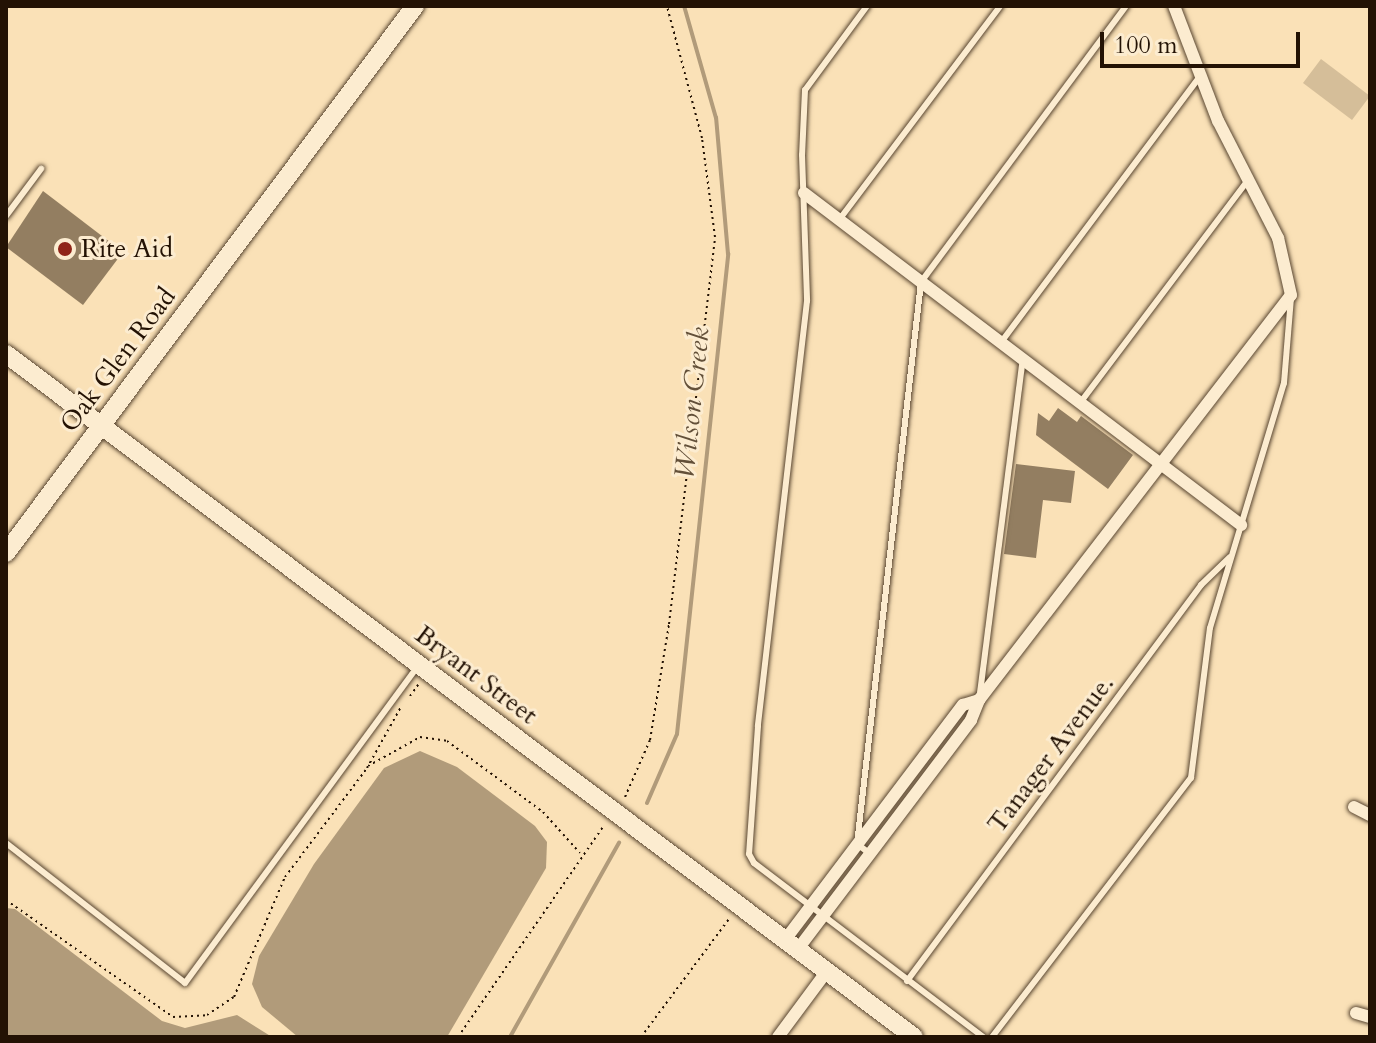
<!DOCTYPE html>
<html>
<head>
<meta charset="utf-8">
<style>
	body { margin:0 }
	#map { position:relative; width:1376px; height:1043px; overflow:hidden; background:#fae1b7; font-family:Cardo,serif }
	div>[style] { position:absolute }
	.green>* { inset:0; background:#d5be99 }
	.water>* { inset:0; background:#b19b7a }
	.stream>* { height:4px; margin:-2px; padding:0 2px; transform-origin:2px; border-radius:2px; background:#b19b7a }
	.building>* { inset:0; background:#937e61 }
	.path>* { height:2px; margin-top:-1px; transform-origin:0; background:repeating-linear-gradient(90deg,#231204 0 2px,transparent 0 6px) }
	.roads { filter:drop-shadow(0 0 2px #594631) drop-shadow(0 0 2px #594631) }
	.service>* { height:6px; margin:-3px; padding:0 3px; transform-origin:3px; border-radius:3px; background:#fcecd0 }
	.minor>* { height:12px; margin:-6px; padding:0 6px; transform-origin:6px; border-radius:6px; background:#fcecd0 }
	.secondary>* { height:18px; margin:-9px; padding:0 9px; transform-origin:9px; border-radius:9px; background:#fcecd0 }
	.dots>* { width:22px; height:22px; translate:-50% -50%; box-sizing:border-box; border:4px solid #fcecd0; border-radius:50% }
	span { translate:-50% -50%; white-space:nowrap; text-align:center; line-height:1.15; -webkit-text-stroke:6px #fcecd0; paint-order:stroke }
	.poi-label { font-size:26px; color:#231204 }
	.left { translate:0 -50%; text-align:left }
	.street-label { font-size:26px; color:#231204 }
	.water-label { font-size:28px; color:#635039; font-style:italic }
	.frame { position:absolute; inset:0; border:8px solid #231204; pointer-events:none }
	.scale { position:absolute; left:1100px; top:32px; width:200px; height:36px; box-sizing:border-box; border:4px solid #231204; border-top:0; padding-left:10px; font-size:24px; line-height:28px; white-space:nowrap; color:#231204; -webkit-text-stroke:6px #fcecd0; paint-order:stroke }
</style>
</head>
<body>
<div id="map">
	<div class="green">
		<div style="clip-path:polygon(1321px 59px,1370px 96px,1352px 120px,1303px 83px)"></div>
	</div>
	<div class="water">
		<div style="clip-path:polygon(420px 751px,457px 767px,535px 826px,547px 842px,546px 868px,447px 1037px,298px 1037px,262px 1007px,252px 984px,259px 956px,314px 864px,384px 768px)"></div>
		<div style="clip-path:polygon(6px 908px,15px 909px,162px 1021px,185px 1028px,237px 1015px,272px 1037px,6px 1037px)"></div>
	</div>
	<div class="stream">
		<div style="left:647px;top:803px;width:75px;rotate:-66.5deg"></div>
		<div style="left:677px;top:734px;width:483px;rotate:-83.9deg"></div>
		<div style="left:728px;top:254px;width:137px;rotate:-95deg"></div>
		<div style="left:716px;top:118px;width:116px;rotate:-105.9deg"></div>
		<div style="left:510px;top:1037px;width:223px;rotate:-60.7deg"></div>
	</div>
	<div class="building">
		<div style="clip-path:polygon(43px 191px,123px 252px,83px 305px,6px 247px)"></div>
		<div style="clip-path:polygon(1058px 408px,1077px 422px,1081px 416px,1133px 455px,1108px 489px,1036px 435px,1038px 413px,1049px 421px)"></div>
		<div style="clip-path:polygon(1016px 464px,1075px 471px,1071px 503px,1043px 500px,1036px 558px,1004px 554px)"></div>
	</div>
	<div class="path">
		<div style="left:410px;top:696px;width:14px;rotate:-54deg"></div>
		<div style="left:368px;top:766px;width:60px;rotate:-29.1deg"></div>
		<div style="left:420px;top:737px;width:27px;rotate:8deg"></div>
		<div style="left:447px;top:741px;width:119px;rotate:36.5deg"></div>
		<div style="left:543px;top:812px;width:55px;rotate:47.9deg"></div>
		<div style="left:625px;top:797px;width:62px;rotate:-66.3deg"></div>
		<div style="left:650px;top:740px;width:118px;rotate:-80.7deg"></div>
		<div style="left:669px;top:624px;width:390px;rotate:-83.2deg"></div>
		<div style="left:715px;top:237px;width:100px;rotate:-97.5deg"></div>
		<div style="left:702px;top:138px;width:137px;rotate:-104.9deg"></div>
		<div style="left:6px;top:900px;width:204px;rotate:35deg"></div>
		<div style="left:173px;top:1017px;width:34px;rotate:-3deg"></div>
		<div style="left:207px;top:1015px;width:32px;rotate:-34deg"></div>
		<div style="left:234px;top:997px;width:130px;rotate:-67deg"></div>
		<div style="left:285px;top:877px;width:136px;rotate:-53deg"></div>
		<div style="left:367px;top:768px;width:70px;rotate:-60.9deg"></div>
		<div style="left:458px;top:1037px;width:257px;rotate:-55.4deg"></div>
		<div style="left:641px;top:1037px;width:147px;rotate:-53.3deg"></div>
	</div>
	<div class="roads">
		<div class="service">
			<div style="left:867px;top:6px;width:104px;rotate:126.4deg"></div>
			<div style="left:805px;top:90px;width:65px;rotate:92.6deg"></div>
			<div style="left:802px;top:155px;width:146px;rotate:88deg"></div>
			<div style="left:807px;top:301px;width:428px;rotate:96.6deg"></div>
			<div style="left:758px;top:726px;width:128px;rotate:94deg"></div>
			<div style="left:749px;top:854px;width:10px;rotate:61deg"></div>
			<div style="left:754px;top:863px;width:288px;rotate:37.2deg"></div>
			<div style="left:6px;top:216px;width:59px;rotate:-53.3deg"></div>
			<div style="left:839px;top:220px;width:268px;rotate:-53deg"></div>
			<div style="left:1002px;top:341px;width:332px;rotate:-53.2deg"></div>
			<div style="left:1080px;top:403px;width:279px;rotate:-53deg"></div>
			<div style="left:980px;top:693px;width:337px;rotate:-82.7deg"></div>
			<div style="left:6px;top:843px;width:227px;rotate:38deg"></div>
			<div style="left:185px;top:983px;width:392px;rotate:-53.7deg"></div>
			<div style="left:869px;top:853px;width:15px;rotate:-143deg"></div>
			<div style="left:857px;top:844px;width:566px;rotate:-83.5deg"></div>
			<div style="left:921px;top:282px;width:344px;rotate:-53.4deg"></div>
			<div style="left:907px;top:981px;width:493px;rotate:-53.4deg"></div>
			<div style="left:1201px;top:585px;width:40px;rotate:-44deg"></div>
			<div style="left:992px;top:1037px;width:327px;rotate:-52.5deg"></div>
			<div style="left:1191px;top:778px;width:151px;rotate:-82.8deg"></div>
			<div style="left:1210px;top:628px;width:256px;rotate:-73.2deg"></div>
			<div style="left:1284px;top:383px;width:86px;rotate:-85.3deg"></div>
		</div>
		<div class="minor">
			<div style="left:804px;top:193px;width:549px;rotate:37.22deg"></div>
			<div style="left:1354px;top:807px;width:18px;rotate:27deg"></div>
			<div style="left:785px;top:940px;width:295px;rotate:-52.9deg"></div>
			<div style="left:963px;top:705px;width:17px;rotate:-17deg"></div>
			<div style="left:798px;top:949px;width:287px;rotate:-52.9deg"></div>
			<div style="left:971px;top:720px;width:22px;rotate:-68deg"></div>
			<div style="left:979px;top:700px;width:511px;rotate:-52.39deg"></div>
			<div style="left:1291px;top:295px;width:58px;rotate:-102.8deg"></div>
			<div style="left:1278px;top:238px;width:131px;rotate:-117.1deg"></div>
			<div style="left:1218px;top:121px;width:123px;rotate:-110.9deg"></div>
			<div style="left:1356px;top:1013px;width:15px;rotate:16deg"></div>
			<div style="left:778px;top:1037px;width:82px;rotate:-53.4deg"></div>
		</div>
		<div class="secondary">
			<div style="left:6px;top:354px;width:1136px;rotate:36.95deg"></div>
			<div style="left:6px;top:553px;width:683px;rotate:-53.21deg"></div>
		</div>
	</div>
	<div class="dots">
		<div style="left:65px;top:249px;background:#8f2418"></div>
	</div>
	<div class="poi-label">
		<span class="left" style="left:81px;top:249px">Rite Aid</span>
	</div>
	<div class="street-label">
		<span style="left:118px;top:360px;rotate:-53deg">Oak Glen Road</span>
		<span style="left:476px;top:675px;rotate:37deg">Bryant Street</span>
		<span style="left:1051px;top:754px;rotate:-53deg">Tanager Avenue.</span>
	</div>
	<div class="water-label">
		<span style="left:692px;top:403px;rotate:-84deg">Wilson Creek</span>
	</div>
	<div class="frame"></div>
	<div class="scale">100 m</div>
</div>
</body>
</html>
